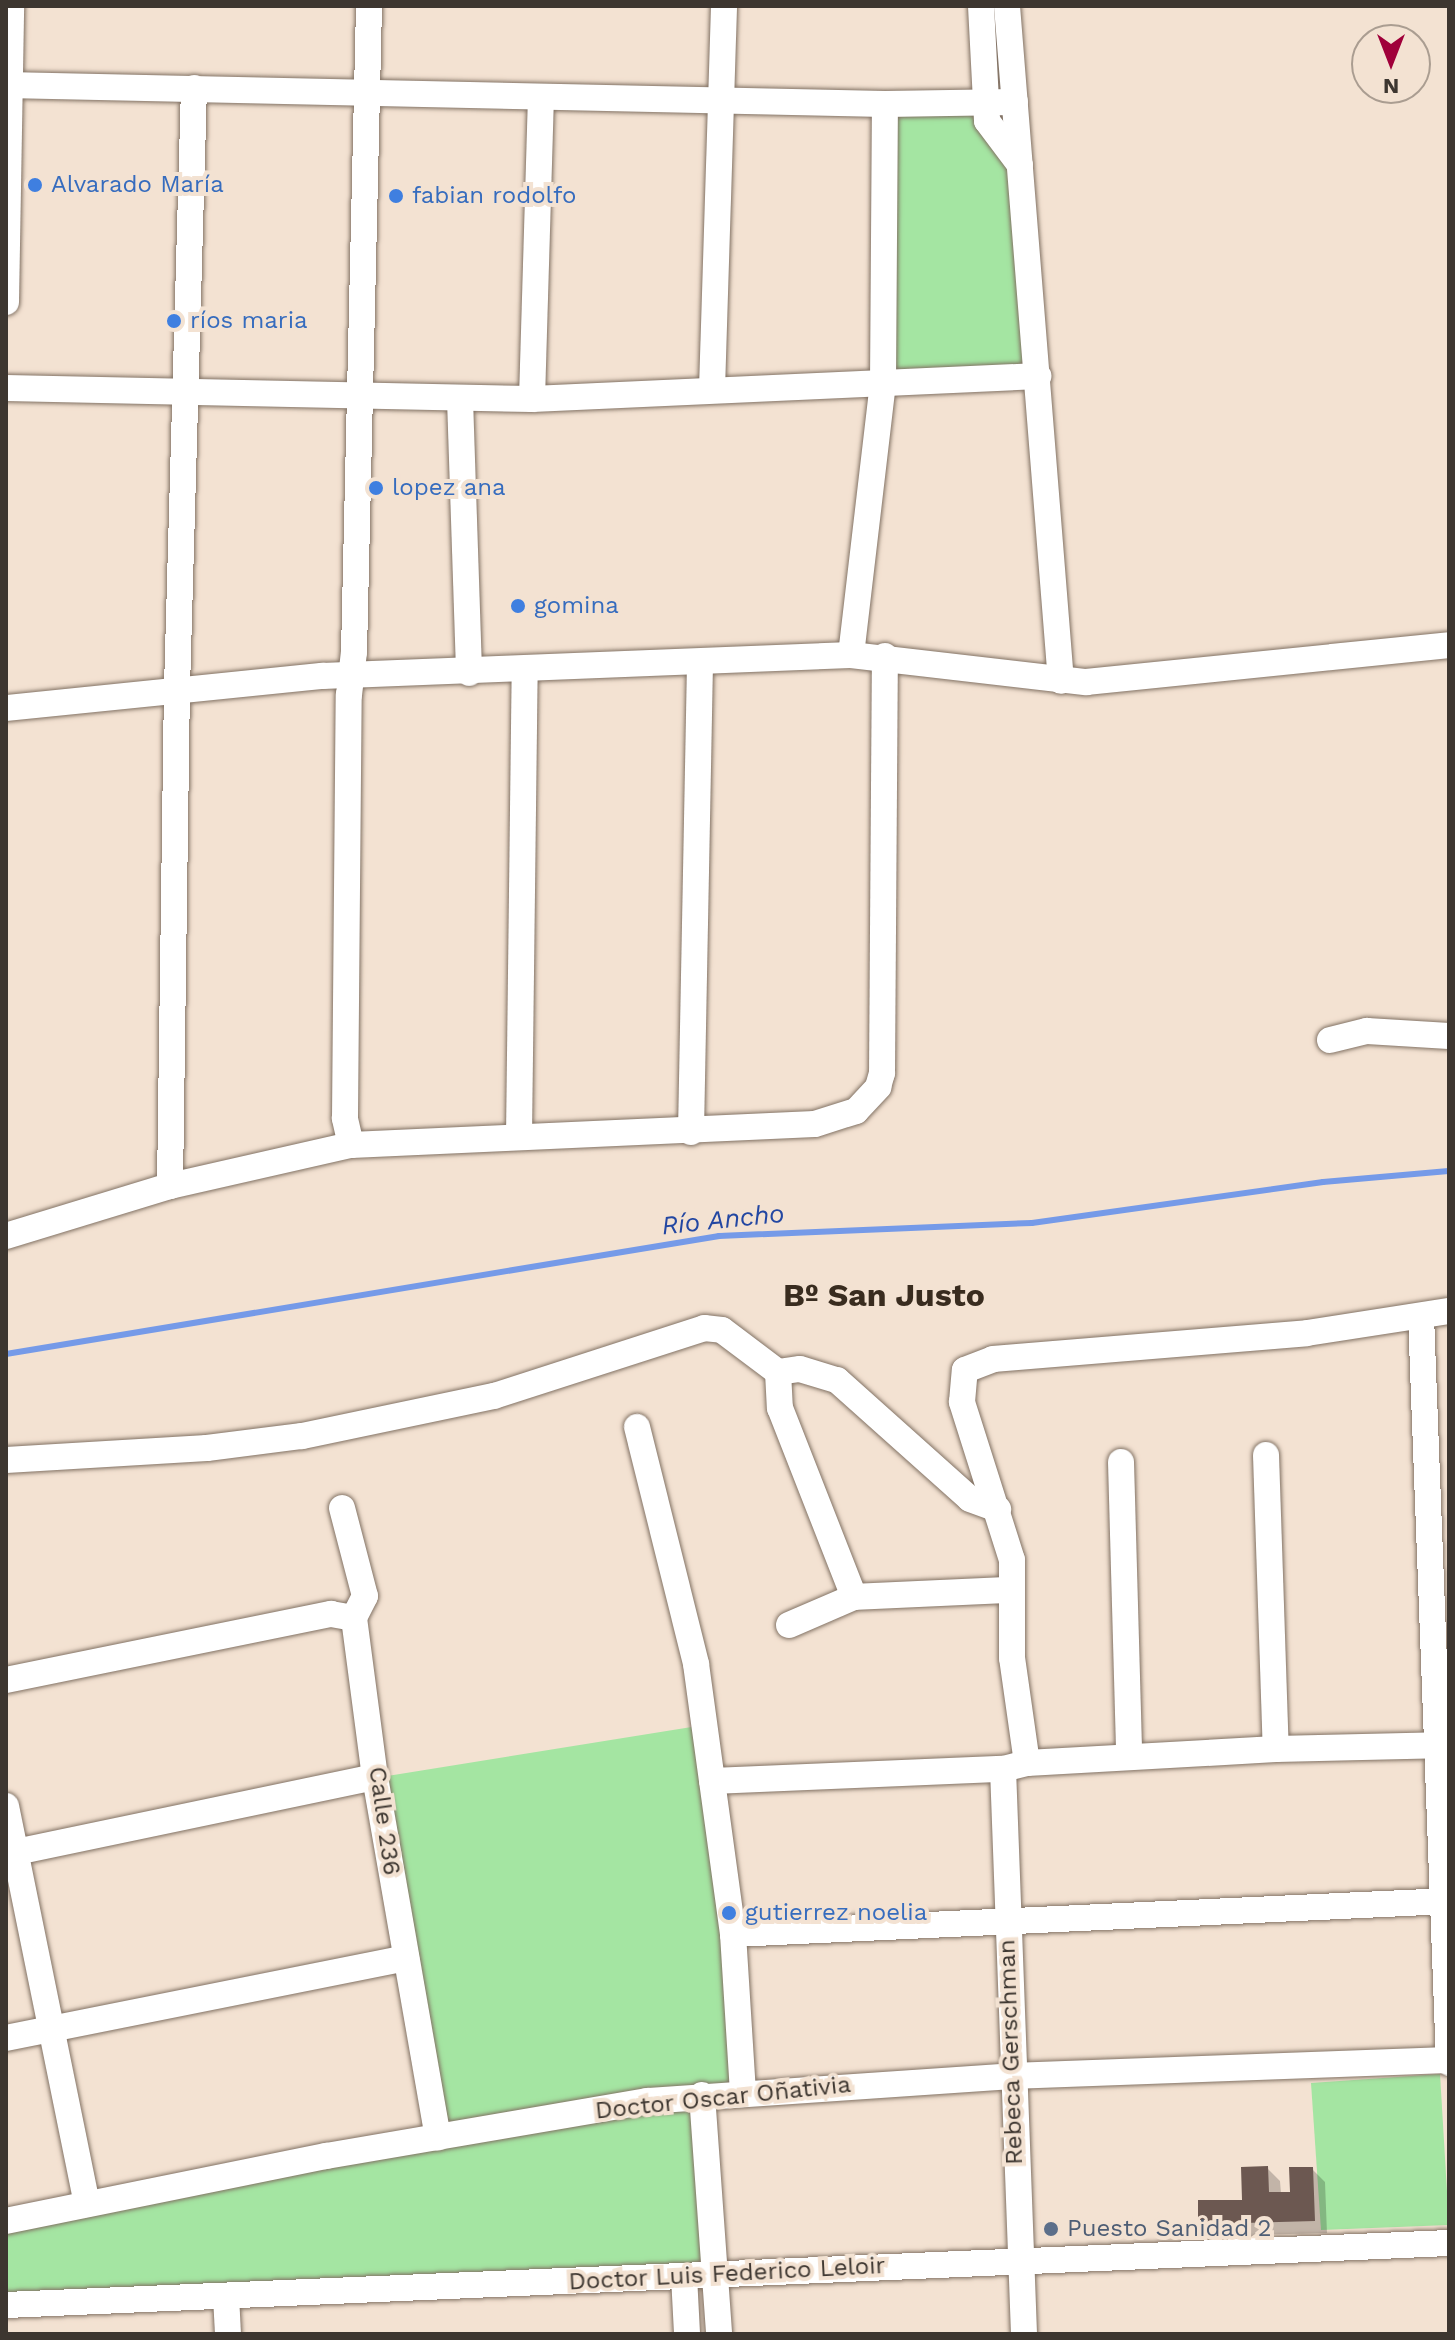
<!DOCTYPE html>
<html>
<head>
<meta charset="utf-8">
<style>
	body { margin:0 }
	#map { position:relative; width:1455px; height:2340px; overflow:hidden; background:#f3e2d2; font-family:"Work Sans",sans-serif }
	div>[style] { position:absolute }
	.green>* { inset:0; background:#a4e5a2 }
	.shadow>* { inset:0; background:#0003 }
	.stream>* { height:6px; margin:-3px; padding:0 3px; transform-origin:3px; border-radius:3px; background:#759ae8 }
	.building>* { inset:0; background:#6c5851 }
	.roads { filter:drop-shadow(0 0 2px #827264) drop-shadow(0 0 2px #827264) }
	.minor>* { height:26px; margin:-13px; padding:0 13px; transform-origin:13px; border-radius:13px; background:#fff }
	.dots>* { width:22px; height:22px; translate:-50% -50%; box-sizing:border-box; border:4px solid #f3e2d2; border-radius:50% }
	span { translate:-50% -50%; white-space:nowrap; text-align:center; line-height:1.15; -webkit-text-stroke:8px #f3e2d2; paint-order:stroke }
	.shop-label { font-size:24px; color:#366cbe }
	.left { translate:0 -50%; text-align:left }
	.street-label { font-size:24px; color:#3d3630 }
	.service-label { font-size:24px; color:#4e5e75 }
	.water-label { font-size:26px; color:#2347a2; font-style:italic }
	.district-label { font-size:32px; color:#392c1f; font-weight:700 }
	.frame { position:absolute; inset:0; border:8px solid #3d3630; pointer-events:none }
	.north { position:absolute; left:1351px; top:24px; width:80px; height:80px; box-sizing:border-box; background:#f3e2d2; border:2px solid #aa9d91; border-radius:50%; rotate:180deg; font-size:22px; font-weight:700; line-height:32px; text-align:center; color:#3d3630 }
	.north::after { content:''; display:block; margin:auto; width:28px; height:36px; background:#a0003a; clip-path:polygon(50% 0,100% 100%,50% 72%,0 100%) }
</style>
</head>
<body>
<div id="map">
	<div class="green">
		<div style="clip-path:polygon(885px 104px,984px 108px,1020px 165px,1038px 376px,883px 375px)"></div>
		<div style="clip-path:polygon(704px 1725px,743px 2091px,703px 2097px,716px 2274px,6px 2304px,6px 2222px,437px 2138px,375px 1778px)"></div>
		<div style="clip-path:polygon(1440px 2074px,1449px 2225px,1321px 2230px,1311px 2083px)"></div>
	</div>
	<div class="shadow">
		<div style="clip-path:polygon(1267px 2168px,1280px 2181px,1281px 2194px,1292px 2194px,1312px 2169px,1325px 2182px,1327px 2233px,1256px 2235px,1256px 2244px,1213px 2244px,1200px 2231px,1244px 2202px)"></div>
	</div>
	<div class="stream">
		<div style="left:6px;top:1354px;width:723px;rotate:-9.4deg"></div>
		<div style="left:719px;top:1236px;width:313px;rotate:-2.4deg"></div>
		<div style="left:1032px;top:1223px;width:294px;rotate:-8deg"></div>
		<div style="left:1323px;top:1182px;width:126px;rotate:-5deg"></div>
	</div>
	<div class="building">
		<div style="clip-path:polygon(1268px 2166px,1269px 2192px,1290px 2192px,1289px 2167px,1313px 2167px,1315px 2221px,1243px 2223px,1243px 2232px,1198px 2232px,1198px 2200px,1242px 2200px,1241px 2167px)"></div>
	</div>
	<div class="roads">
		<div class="minor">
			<div style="left:981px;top:6px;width:115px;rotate:87deg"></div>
			<div style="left:987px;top:121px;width:55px;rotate:53.1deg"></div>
			<div style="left:1007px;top:6px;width:677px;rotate:85.43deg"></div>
			<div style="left:6px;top:85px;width:879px;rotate:1.24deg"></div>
			<div style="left:885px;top:104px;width:130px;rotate:-0.9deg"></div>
			<div style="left:6px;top:302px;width:296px;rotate:-89deg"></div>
			<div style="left:6px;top:388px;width:526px;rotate:1.2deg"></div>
			<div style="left:532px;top:399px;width:507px;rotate:-2.6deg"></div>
			<div style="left:712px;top:389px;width:383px;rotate:-88.2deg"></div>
			<div style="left:460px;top:399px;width:274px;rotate:88.1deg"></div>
			<div style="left:532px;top:399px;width:302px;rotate:-88.3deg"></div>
			<div style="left:851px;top:655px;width:275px;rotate:-83.3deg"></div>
			<div style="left:883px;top:382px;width:278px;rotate:-89.6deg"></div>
			<div style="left:6px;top:708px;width:318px;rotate:-5.8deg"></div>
			<div style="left:322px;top:676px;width:529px;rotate:-2.27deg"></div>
			<div style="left:851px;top:655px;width:237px;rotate:6.6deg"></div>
			<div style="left:1086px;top:682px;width:365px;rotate:-5.8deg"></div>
			<div style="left:1330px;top:1040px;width:38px;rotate:-14deg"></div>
			<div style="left:1367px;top:1031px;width:82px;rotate:3.5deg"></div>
			<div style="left:691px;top:1132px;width:469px;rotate:-88.9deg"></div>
			<div style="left:519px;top:1136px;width:465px;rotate:-89.3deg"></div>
			<div style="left:351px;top:1145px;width:28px;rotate:-103deg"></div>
			<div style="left:345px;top:1118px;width:423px;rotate:-89.5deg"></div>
			<div style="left:349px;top:695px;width:43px;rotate:-83.4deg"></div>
			<div style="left:354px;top:652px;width:646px;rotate:-88.67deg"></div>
			<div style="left:170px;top:1186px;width:498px;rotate:-89.2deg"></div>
			<div style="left:177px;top:688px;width:600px;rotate:-88.38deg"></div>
			<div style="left:6px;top:1236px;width:171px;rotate:-17deg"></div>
			<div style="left:170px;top:1186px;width:186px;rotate:-12.8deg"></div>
			<div style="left:351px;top:1145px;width:464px;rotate:-2.6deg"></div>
			<div style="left:815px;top:1124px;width:43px;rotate:-17.6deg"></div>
			<div style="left:856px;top:1111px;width:33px;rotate:-47deg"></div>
			<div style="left:878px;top:1087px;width:15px;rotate:-74deg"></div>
			<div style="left:882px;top:1073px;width:417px;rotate:-89.6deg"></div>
			<div style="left:1421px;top:1316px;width:747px;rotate:87.85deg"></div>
			<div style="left:778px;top:1372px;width:36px;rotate:87deg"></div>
			<div style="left:780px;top:1408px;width:203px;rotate:68.6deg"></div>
			<div style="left:637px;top:1427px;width:244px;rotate:76deg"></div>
			<div style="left:696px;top:1664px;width:273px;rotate:82.2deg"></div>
			<div style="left:733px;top:1934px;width:157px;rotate:86.4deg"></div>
			<div style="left:1266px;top:1455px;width:294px;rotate:88.1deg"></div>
			<div style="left:6px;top:1460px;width:201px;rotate:-3.4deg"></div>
			<div style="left:207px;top:1448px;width:96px;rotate:-7.2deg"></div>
			<div style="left:302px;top:1436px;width:196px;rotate:-11.8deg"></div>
			<div style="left:494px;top:1396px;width:221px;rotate:-17.9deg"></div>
			<div style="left:704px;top:1328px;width:18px;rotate:6deg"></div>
			<div style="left:722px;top:1330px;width:70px;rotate:36.9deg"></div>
			<div style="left:778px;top:1372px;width:22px;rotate:-8deg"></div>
			<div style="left:800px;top:1369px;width:39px;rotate:17deg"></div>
			<div style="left:837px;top:1380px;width:178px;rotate:41.8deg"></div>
			<div style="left:970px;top:1499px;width:30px;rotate:20deg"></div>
			<div style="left:1121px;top:1462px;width:294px;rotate:88.4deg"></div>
			<div style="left:342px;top:1508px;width:91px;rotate:75.4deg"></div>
			<div style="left:365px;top:1596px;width:25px;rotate:117deg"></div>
			<div style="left:354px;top:1618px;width:160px;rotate:82.5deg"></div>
			<div style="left:375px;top:1777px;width:366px;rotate:80.1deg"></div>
			<div style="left:789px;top:1625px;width:71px;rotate:-23.3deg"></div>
			<div style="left:854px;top:1597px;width:156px;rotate:-2.6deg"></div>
			<div style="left:6px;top:1680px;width:332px;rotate:-11.5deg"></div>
			<div style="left:331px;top:1614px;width:23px;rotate:10deg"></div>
			<div style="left:1027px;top:1763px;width:106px;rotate:-98.1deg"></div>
			<div style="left:1012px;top:1658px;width:98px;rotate:-90deg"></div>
			<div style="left:1012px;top:1560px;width:166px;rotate:-107.6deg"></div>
			<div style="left:962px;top:1402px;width:32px;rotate:-85deg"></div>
			<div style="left:965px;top:1370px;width:30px;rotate:-21deg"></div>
			<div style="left:993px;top:1359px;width:315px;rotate:-4.7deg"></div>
			<div style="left:1307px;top:1333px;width:144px;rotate:-8.8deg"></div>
			<div style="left:1003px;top:1769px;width:565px;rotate:87.87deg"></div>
			<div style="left:712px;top:1781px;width:291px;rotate:-2.4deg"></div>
			<div style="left:1003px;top:1769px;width:25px;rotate:-14deg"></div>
			<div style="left:1027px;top:1763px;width:249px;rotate:-3.2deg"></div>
			<div style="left:1276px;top:1749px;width:173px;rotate:-1.3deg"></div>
			<div style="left:6px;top:1806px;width:406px;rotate:78.5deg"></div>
			<div style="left:6px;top:1854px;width:377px;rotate:-11.8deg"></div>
			<div style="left:733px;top:1934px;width:717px;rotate:-2.64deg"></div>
			<div style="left:6px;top:2038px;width:408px;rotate:-11.3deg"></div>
			<div style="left:702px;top:2095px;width:240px;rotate:85.9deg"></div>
			<div style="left:6px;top:2221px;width:327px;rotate:-11.5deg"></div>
			<div style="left:326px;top:2156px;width:326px;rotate:-9.7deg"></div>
			<div style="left:647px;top:2101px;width:364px;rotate:-3.9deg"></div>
			<div style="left:1010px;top:2076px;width:439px;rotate:-2.1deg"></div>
			<div style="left:684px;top:2276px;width:58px;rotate:87deg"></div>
			<div style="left:226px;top:2296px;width:38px;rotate:87deg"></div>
			<div style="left:6px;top:2305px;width:1444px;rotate:-2.46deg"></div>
		</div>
	</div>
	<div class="dots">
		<div style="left:35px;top:185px;background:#3f7fe0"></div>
		<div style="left:396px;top:196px;background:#3f7fe0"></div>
		<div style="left:174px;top:321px;background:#3f7fe0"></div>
		<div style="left:376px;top:488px;background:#3f7fe0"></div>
		<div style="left:518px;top:606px;background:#3f7fe0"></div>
		<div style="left:729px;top:1913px;background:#3f7fe0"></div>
		<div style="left:1051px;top:2229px;background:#5c6f8a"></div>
	</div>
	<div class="shop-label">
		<span class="left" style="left:51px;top:185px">Alvarado María</span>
		<span class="left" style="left:412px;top:196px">fabian rodolfo</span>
		<span class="left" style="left:190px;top:321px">ríos maria</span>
		<span class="left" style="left:392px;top:488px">lopez ana</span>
		<span class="left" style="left:534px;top:606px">gomina</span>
		<span class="left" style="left:745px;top:1913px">gutierrez noelia</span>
	</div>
	<div class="street-label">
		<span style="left:384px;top:1821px;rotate:82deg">Calle 236</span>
		<span style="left:1011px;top:2052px;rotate:-92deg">Rebeca Gerschman</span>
		<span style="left:723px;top:2098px;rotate:-6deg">Doctor Oscar Oñativia</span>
		<span style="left:727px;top:2274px;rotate:-3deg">Doctor Luis Federico Leloir</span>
	</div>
	<div class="service-label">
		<span class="left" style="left:1067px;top:2229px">Puesto Sanidad 2</span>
	</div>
	<div class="water-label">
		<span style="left:723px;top:1220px;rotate:-6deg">Río Ancho</span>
	</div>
	<div class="district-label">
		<span style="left:884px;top:1295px">Bº San Justo</span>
	</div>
	<div class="frame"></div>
	<div class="north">N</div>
</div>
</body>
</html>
